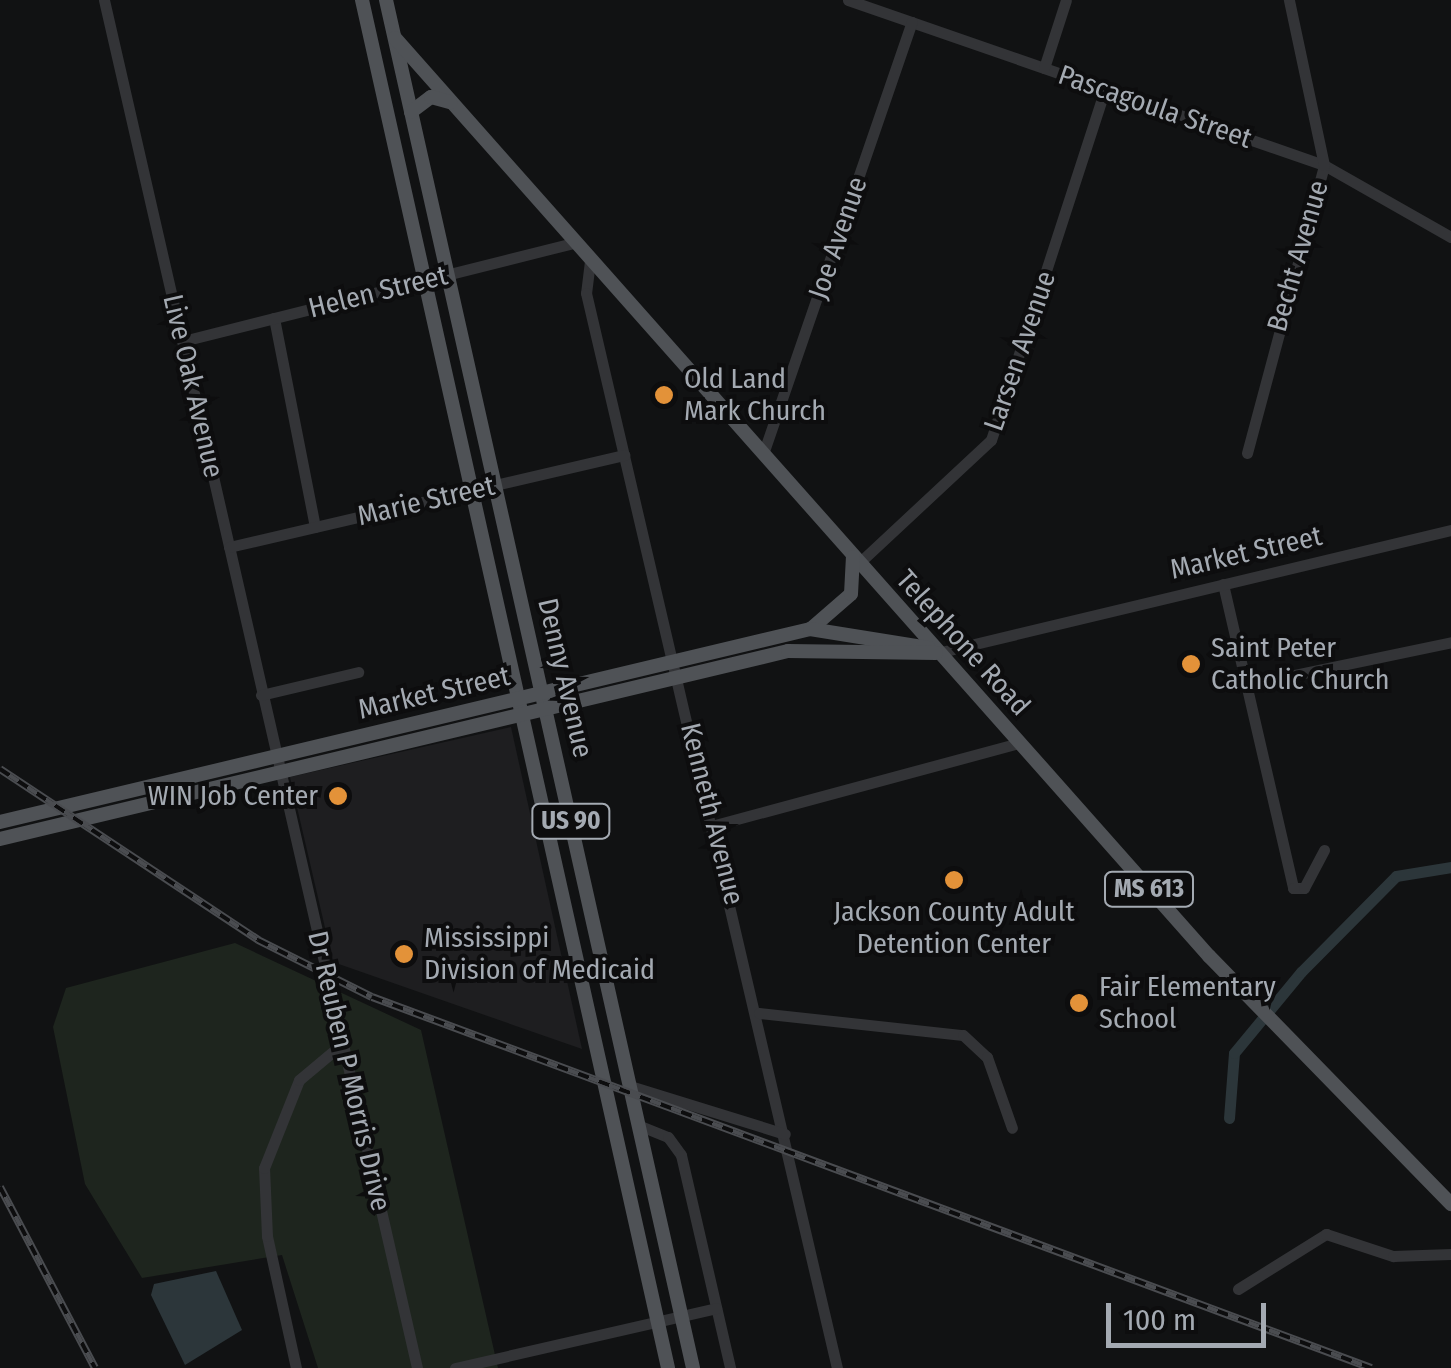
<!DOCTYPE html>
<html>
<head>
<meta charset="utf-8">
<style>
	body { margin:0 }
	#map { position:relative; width:1451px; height:1368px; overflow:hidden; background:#111213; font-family:"Fira Sans Condensed",sans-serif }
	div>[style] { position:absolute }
	.built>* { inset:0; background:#1e1e20 }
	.green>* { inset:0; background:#1e251e }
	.water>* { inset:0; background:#2c363a }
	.canal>* { height:11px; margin:-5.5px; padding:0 5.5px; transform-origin:5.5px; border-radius:5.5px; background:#2c363a }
	.minor>* { height:11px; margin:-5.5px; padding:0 5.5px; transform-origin:5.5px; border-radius:5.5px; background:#333437 }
	.major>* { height:14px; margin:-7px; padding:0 7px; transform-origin:7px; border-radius:7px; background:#4f5256 }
	.rail>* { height:8px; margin-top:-4px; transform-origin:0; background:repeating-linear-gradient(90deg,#0d0d0e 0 11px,#4a4c50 0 22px); box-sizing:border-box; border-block:2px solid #4a4c50 }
	.dots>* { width:28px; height:28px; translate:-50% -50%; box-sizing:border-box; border:5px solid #0d0d0e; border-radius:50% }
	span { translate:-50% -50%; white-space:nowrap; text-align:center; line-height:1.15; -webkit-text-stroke:8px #0d0d0e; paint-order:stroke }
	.shield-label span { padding:2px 8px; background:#0d0d0e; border:2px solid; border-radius:8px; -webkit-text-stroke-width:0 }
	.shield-label { font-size:25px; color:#a4aab2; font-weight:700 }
	.street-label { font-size:28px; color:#a4aab2 }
	.poi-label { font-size:28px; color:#a4aab2 }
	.left { translate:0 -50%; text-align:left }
	.right { translate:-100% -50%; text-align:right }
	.scale { position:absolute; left:1106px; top:1303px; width:160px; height:45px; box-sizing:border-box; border:5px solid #a4aab2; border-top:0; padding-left:12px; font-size:30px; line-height:35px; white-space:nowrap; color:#a4aab2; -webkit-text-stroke:8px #0d0d0e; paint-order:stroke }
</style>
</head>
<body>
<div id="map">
	<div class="built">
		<div style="clip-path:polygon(511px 727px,582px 1049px,333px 962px,290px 777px)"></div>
	</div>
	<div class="green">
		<div style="clip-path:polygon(235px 943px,421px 1030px,498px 1368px,318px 1368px,282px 1255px,142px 1278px,85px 1184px,53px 1027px,66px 988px)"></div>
	</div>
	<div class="water">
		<div style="clip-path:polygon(216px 1271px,242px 1330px,185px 1365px,151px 1295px,154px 1284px)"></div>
	</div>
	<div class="canal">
		<div style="left:1229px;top:1118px;width:65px;rotate:-85.6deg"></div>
		<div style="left:1234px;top:1053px;width:105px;rotate:-50.4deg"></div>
		<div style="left:1301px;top:972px;width:135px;rotate:-45.3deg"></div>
		<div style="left:1396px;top:876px;width:56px;rotate:-9.3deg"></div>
	</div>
	<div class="minor">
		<div style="left:104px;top:0;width:1403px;rotate:77.11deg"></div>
		<div style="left:848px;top:0;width:504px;rotate:19.12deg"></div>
		<div style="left:1324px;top:165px;width:146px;rotate:29.6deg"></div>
		<div style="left:1044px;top:68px;width:71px;rotate:-72.1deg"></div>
		<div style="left:590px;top:261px;width:32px;rotate:97deg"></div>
		<div style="left:586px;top:293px;width:1104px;rotate:76.86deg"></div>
		<div style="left:274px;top:318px;width:213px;rotate:78.9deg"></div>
		<div style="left:183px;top:341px;width:403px;rotate:-14.1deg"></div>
		<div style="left:1247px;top:453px;width:298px;rotate:-75deg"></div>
		<div style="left:1324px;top:165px;width:169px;rotate:-102deg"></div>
		<div style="left:763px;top:454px;width:457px;rotate:-71deg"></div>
		<div style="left:229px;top:547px;width:406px;rotate:-13.1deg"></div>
		<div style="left:859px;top:563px;width:180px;rotate:-43deg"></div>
		<div style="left:991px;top:440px;width:369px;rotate:-72deg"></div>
		<div style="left:1223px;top:584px;width:312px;rotate:77deg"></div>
		<div style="left:1293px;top:888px;width:11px"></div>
		<div style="left:1304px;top:888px;width:43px;rotate:-62.2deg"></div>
		<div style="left:937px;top:653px;width:529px;rotate:-13.46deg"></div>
		<div style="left:1246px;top:685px;width:209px;rotate:-11.8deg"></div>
		<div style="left:261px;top:695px;width:100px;rotate:-13.3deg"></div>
		<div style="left:715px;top:825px;width:315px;rotate:-15.1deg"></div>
		<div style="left:759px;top:1013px;width:205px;rotate:6.2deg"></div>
		<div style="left:963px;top:1035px;width:33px;rotate:43deg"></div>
		<div style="left:987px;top:1057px;width:75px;rotate:70.6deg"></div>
		<div style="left:630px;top:1086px;width:162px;rotate:17.2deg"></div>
		<div style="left:638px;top:1125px;width:32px;rotate:22deg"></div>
		<div style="left:668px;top:1137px;width:22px;rotate:54deg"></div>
		<div style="left:681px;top:1155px;width:219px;rotate:77deg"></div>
		<div style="left:1238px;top:1289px;width:104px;rotate:-32deg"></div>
		<div style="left:1326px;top:1234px;width:71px;rotate:18.2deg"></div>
		<div style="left:1393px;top:1256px;width:58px;rotate:-2deg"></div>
		<div style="left:296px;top:1368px;width:135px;rotate:-102.4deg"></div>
		<div style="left:267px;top:1236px;width:68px;rotate:-92.5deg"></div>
		<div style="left:264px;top:1168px;width:95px;rotate:-68.3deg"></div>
		<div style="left:299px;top:1080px;width:56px;rotate:-39.9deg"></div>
		<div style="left:455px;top:1368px;width:268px;rotate:-12.9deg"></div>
	</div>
	<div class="major">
		<div style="left:362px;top:0;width:1402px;rotate:77.39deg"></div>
		<div style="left:386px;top:0;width:1402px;rotate:77.35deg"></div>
		<div style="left:395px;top:38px;width:1227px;rotate:48.44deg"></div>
		<div style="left:1209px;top:956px;width:347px;rotate:45.7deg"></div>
		<div style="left:411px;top:112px;width:25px;rotate:-37deg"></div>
		<div style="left:431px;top:97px;width:20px;rotate:15deg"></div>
		<div style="left:813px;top:627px;width:50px;rotate:-41deg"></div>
		<div style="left:851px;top:594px;width:37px;rotate:-87deg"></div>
		<div style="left:0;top:822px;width:833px;rotate:-13.4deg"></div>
		<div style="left:810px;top:629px;width:120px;rotate:9.1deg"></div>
		<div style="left:0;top:839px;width:810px;rotate:-13.42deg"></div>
		<div style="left:788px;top:651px;width:148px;rotate:0.8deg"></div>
	</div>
	<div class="rail">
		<div style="left:0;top:769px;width:310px;rotate:33.5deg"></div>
		<div style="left:258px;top:940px;width:127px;rotate:26.6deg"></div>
		<div style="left:372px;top:997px;width:1066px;rotate:20.37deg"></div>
		<div style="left:0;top:1187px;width:204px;rotate:62.3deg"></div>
	</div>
	<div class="dots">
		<div style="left:664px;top:395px;background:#e39239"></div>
		<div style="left:1191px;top:664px;background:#e39239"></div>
		<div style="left:338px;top:796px;background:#e39239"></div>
		<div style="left:954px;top:880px;background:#e39239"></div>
		<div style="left:404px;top:954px;background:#e39239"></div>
		<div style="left:1079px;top:1003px;background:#e39239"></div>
	</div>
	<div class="shield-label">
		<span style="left:571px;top:821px">US 90</span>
		<span style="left:1149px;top:889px">MS 613</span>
	</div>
	<div class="street-label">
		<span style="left:1155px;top:107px;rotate:19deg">Pascagoula Street</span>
		<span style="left:838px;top:238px;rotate:-71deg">Joe Avenue</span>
		<span style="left:1298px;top:256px;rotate:-74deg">Becht Avenue</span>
		<span style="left:378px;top:292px;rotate:-14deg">Helen Street</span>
		<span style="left:1020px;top:351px;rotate:-71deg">Larsen Avenue</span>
		<span style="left:193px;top:386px;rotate:77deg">Live Oak Avenue</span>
		<span style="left:426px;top:501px;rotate:-13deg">Marie Street</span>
		<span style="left:1246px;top:553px;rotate:-13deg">Market Street</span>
		<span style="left:963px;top:643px;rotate:48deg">Telephone Road</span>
		<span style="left:565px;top:678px;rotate:77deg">Denny Avenue</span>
		<span style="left:434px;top:693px;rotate:-13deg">Market Street</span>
		<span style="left:712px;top:814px;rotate:76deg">Kenneth Avenue</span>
		<span style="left:349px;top:1071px;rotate:77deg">Dr Reuben P Morris Drive</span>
	</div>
	<div class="poi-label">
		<span class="left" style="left:684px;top:395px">Old Land<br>Mark Church</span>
		<span class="left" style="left:1211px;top:664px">Saint Peter<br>Catholic Church</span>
		<span class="right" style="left:318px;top:796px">WIN Job Center</span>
		<span style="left:954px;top:928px">Jackson County Adult<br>Detention Center</span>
		<span class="left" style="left:424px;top:954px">Mississippi<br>Division of Medicaid</span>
		<span class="left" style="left:1099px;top:1003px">Fair Elementary<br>School</span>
	</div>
	<div class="scale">100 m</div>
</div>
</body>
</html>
